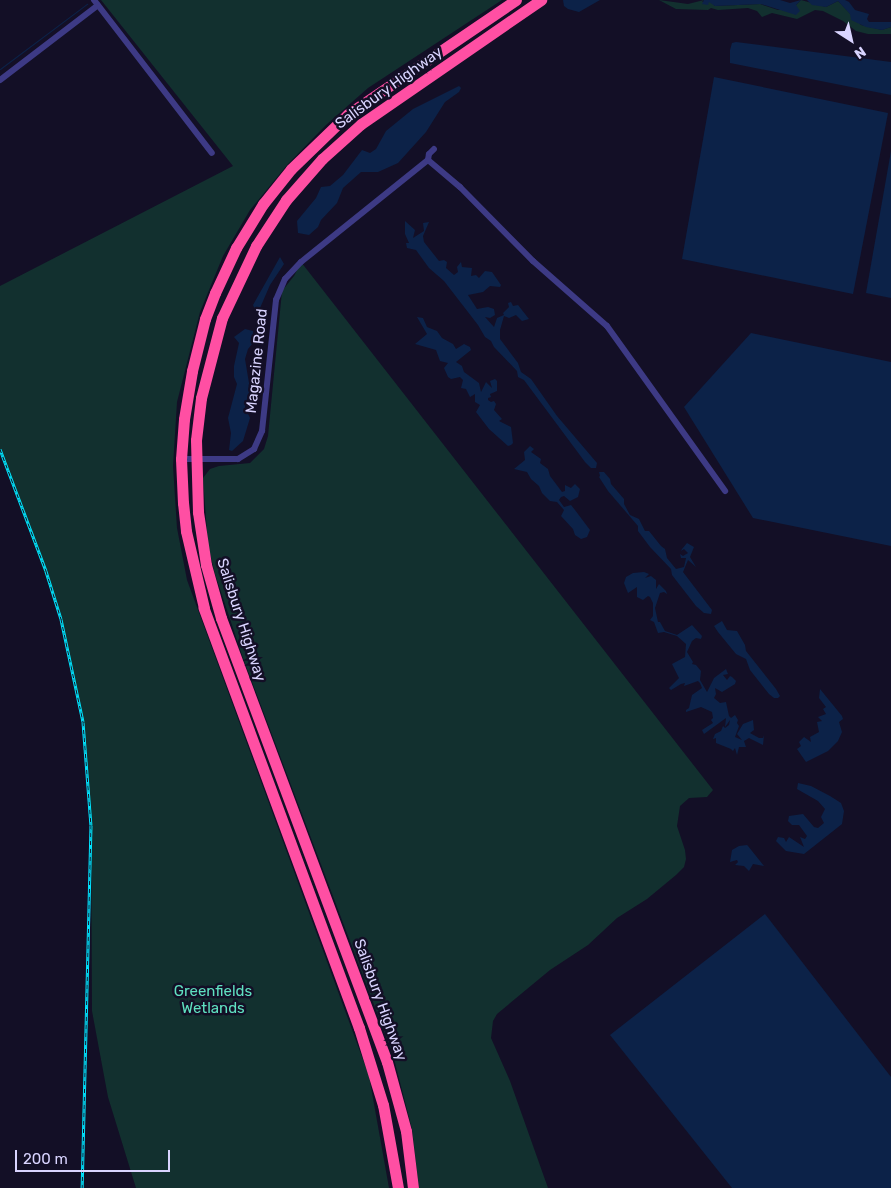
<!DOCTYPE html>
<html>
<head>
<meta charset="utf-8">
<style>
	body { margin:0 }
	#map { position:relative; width:891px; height:1188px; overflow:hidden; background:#130f26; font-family:Rubik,sans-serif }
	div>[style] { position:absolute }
	.green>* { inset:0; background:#12302f }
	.water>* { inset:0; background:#0c2248 }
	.stream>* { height:1px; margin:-0.5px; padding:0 0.5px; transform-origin:0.5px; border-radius:0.5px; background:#0c2248 }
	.minor>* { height:6px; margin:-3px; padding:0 3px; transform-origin:3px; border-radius:3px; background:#3d3a85 }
	.motorway>* { height:11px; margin:-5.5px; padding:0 5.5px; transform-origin:5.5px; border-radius:5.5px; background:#ff4fa3 }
	.rail>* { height:3px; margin-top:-1.5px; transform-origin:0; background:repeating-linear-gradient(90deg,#130f26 0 4px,#00e5ff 0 8px); box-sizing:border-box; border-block:1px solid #00e5ff }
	span { translate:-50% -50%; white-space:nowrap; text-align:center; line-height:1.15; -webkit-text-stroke:5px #130f26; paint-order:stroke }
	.street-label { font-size:15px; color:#d9d4ff }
	.park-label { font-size:15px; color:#5fe0c0 }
	.north { position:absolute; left:826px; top:15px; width:50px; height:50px; -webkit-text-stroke:4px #130f26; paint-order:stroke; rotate:145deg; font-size:14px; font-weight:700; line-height:20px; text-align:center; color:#d9d4ff }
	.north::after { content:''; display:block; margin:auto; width:18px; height:22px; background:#d9d4ff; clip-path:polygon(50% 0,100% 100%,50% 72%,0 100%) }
	.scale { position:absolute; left:15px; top:1150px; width:155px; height:22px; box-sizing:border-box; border:2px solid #d9d4ff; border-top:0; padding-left:6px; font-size:15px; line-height:18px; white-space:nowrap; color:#d9d4ff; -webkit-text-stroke:4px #130f26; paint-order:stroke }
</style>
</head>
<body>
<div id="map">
	<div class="green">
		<div style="clip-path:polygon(101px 0,502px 0,368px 88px,326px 125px,287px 165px,250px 210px,223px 256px,200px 312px,177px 402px,173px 466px,177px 528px,187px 580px,369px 1076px,389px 1188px,136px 1188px,108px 1097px,92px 1011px,91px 825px,84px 728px,61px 619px,0 449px,0 286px,233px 166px)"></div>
		<div style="clip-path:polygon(659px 0,688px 4px,704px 0,702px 2px,711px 2px,715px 6px,760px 4px,778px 10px,796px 5px,801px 0,826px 7px,838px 1px,861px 25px,882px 30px,891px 27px,891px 34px,868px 34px,856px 31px,843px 21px,823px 11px,815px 10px,797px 19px,772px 13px,762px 17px,757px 11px,748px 8px,718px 10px,711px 8px,708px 10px,676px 9px)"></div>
		<div style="clip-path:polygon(301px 262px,713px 790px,707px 797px,689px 798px,680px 806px,677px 826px,685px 850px,686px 859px,684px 867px,676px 875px,647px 899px,617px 918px,588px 945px,550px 970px,497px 1014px,493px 1021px,491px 1038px,510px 1081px,548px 1188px,419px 1188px,412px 1129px,393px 1055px,243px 658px,215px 574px,208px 545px,203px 478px,210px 469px,219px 466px,250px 463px,264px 449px,268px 436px,282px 291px,294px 276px)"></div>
	</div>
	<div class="water">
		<div style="clip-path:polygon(563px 0,600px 0,579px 12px,568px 9px,564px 6px)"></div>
		<div style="clip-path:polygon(704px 0,780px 0,790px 3px,801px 0,796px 5px,800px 11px,796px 15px,761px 4px,715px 6px,709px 2px,708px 5px,702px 4px)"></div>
		<div style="clip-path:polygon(807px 0,845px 0,849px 2px,855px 10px,869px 14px,867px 19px,869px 22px,891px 22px,891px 27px,882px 30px,866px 27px,851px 20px,850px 14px,838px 1px,826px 7px,812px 5px)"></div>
		<div style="clip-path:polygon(736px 42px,891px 62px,891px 95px,730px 63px,730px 50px,732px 43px)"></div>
		<div style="clip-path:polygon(714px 77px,888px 113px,853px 294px,682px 259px)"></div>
		<div style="clip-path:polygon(459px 86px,461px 88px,459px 92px,445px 102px,426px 132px,398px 163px,378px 172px,361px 172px,343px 188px,337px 203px,321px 220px,318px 227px,309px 235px,298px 233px,297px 221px,316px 198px,321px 187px,330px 186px,343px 175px,362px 150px,370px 153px,376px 149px,386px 131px,413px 109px)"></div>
		<div style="clip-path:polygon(891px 151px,891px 298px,866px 293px)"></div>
		<div style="clip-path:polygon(405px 221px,415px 230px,413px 238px,424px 231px,423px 223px,429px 222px,423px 236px,424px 242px,439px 261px,444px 260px,447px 262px,446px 268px,454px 275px,458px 272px,457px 267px,461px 262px,462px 267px,472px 268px,471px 276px,476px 275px,479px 278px,485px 271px,492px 272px,501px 285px,500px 287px,490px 286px,483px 292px,468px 295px,477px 309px,488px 307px,494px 309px,495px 315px,490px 318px,485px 317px,494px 327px,497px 318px,504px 315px,503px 313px,509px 307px,508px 303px,511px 302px,513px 306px,518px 305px,529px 319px,522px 321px,516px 315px,509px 318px,504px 316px,500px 330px,500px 339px,518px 363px,521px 372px,531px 379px,557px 416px,597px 463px,596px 468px,591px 468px,585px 462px,524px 380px,518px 377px,517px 371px,494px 347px,491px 341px,485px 337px,478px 325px,444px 281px,429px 268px,416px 250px,407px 248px,406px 243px,409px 243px,405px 234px)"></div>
		<div style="clip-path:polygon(280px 257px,284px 264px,270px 285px,260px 308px,265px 313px,257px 314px,253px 305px)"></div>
		<div style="clip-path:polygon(417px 317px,423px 318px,427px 327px,437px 331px,442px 338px,453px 344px,456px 349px,464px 344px,470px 347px,471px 350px,456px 362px,462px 366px,464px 372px,479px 383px,481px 392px,486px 382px,492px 388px,490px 381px,495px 379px,497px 381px,497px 391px,490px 394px,491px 397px,488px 398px,488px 400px,491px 402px,494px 401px,496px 404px,494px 410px,502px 419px,499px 421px,511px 427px,513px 443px,511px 445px,508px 446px,489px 429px,476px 412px,480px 405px,475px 402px,475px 394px,470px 397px,466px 389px,461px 388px,463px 380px,460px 377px,451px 379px,448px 377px,444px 368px,448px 363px,440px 361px,436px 350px,415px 344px,427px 334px)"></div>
		<div style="clip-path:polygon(245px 329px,253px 331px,253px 343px,248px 349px,245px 359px,250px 389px,245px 407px,250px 418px,243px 441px,232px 451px,229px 450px,231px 433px,228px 418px,237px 384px,234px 377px,234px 366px,239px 343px,234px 337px)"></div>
		<div style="clip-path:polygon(751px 333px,891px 362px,891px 546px,753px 518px,684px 407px)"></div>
		<div style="clip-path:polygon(530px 446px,534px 449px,531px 452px,541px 459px,540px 463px,548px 469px,550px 476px,562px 492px,565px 491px,565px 485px,571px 488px,575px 484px,580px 489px,578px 497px,570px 501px,564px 496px,561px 497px,559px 500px,564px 507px,571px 505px,575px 510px,590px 530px,587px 537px,581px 539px,575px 535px,573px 529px,561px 516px,564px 510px,557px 502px,550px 501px,542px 493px,539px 486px,531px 479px,527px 472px,514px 469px,525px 460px,524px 452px)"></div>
		<div style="clip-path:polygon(599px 472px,604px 472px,610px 479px,611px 484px,624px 499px,624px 504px,630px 515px,639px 519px,645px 531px,649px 531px,661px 546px,665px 549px,667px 558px,676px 569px,684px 567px,686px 558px,681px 558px,680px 554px,683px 556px,688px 553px,684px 549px,681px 551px,682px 549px,687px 543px,694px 547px,690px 557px,696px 567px,688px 560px,683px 572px,712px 610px,711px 614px,704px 613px,696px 606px,672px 575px,671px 569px,650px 547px,638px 531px,638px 526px,608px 491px,599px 477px,600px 476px)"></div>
		<div style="clip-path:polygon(644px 572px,649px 574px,645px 578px,651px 576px,656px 580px,656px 589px,659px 584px,666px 591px,667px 594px,664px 592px,660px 593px,655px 608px,658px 622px,660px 622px,665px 631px,677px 635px,692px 625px,702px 636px,701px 639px,696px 638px,692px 641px,687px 652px,693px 662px,692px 664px,696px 665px,701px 671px,700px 680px,707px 692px,714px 678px,726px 669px,728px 674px,723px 675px,727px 680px,730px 676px,732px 677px,736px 681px,735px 684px,722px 692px,715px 688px,716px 694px,714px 698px,720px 703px,726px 702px,729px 716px,731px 718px,735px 715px,738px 720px,737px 723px,739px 726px,735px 737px,742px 740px,737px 734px,743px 724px,753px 720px,754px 730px,750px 733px,759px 738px,763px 738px,764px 735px,763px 745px,749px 738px,744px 741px,746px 747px,739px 747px,737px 755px,735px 748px,733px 751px,731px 749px,716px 743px,716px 738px,713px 739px,715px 734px,721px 731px,723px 726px,725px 728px,729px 725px,730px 720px,725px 727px,726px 718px,704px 734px,702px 730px,713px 723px,711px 720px,713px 718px,712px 712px,701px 707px,686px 712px,686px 710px,689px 708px,692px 695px,702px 688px,700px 683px,698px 681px,684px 686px,685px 683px,681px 684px,671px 690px,669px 688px,679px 678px,672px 664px,685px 657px,686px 644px,677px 636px,664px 632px,658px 633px,654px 622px,650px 620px,653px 616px,653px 603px,650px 597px,648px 596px,643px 600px,637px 597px,637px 587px,628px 593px,624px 583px,626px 577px,633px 573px)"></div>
		<div style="clip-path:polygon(722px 621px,727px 630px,737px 631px,745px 645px,746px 651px,776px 689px,780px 696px,778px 698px,774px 698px,769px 694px,750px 670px,746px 659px,736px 654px,718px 632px,714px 626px)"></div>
		<div style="clip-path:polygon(820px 689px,842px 716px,843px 719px,839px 722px,842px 732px,838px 741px,828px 751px,806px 762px,797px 749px,801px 746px,799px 742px,804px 737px,811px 742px,810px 737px,819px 732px,817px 722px,822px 721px,818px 717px,826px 714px,823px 709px,826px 707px,819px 698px)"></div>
		<div style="clip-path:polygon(798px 783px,811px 786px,830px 796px,841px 803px,844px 811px,842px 824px,804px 854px,786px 851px,776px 841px,778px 837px,784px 838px,786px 842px,789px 837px,804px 847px,800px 837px,805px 839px,807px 836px,799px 825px,792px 825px,788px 821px,789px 816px,803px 814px,814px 827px,818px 828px,824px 823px,821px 817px,825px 809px,818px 801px,797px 789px)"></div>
		<div style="clip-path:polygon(747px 845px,748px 846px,764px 866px,753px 864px,749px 871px,744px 866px,735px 865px,738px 862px,737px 860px,730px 862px,732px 850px,739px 846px)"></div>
		<div style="clip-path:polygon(765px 914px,891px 1077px,891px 1188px,732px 1188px,610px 1035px)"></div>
	</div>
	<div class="stream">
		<div style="left:0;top:69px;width:109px;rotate:-36.8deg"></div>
	</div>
	<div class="minor">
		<div style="left:94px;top:0;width:193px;rotate:52.4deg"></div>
		<div style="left:0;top:80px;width:123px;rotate:-37.4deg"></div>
		<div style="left:428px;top:160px;width:42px;rotate:40.2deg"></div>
		<div style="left:460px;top:187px;width:104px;rotate:45.4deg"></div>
		<div style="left:533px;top:261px;width:98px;rotate:41.3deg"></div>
		<div style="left:607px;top:326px;width:203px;rotate:54.4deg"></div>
		<div style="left:181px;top:459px;width:57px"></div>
		<div style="left:238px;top:459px;width:19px;rotate:-32deg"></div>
		<div style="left:254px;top:449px;width:20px;rotate:-66deg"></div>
		<div style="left:262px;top:431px;width:132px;rotate:-83.9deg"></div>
		<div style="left:276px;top:300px;width:23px;rotate:-67deg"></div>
		<div style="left:285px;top:279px;width:23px;rotate:-47deg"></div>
		<div style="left:301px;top:262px;width:163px;rotate:-38.8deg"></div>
		<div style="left:428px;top:160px;width:6px;rotate:-81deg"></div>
		<div style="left:429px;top:154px;width:7px;rotate:-45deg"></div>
	</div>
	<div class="motorway">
		<div style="left:398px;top:1188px;width:84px;rotate:-100.2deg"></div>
		<div style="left:383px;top:1105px;width:81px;rotate:-107.3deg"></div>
		<div style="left:359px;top:1028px;width:448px;rotate:-110.3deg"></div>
		<div style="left:204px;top:608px;width:79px;rotate:-103.2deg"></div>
		<div style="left:186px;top:531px;width:28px;rotate:-96deg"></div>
		<div style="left:183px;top:503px;width:44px;rotate:-92.6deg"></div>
		<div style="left:181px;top:459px;width:40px;rotate:-85.7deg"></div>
		<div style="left:184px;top:419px;width:49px;rotate:-80.5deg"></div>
		<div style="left:192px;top:371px;width:54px;rotate:-76deg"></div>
		<div style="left:205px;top:319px;width:28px;rotate:-69deg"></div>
		<div style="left:215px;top:293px;width:50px;rotate:-65deg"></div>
		<div style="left:236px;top:248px;width:52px;rotate:-58.5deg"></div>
		<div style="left:263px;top:204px;width:45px;rotate:-51.3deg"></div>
		<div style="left:291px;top:169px;width:79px;rotate:-44deg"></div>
		<div style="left:348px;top:114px;width:203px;rotate:-34.2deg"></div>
		<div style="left:413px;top:1188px;width:57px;rotate:-97deg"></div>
		<div style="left:406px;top:1131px;width:72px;rotate:-105.4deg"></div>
		<div style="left:387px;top:1062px;width:474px;rotate:-110.5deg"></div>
		<div style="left:221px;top:618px;width:55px;rotate:-105.8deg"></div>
		<div style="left:206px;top:565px;width:54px;rotate:-98.6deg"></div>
		<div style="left:198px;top:512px;width:72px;rotate:-91.6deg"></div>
		<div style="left:196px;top:440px;width:42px;rotate:-83.2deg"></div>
		<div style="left:201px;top:398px;width:83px;rotate:-75.3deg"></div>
		<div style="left:222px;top:318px;width:80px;rotate:-64.7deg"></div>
		<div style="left:256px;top:246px;width:55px;rotate:-56.9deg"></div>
		<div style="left:286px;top:200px;width:55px;rotate:-48.7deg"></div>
		<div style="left:322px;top:159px;width:52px;rotate:-41.9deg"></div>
		<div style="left:361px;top:124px;width:219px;rotate:-34.6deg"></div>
	</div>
	<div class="rail">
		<div style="left:0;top:449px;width:130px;rotate:69.3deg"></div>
		<div style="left:46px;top:571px;width:50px;rotate:72.6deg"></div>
		<div style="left:61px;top:619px;width:105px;rotate:77.9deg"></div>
		<div style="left:83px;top:722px;width:103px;rotate:85.6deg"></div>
		<div style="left:91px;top:825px;width:363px;rotate:91.4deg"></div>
	</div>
	<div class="street-label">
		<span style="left:389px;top:88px;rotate:-36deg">Salisbury Highway</span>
		<span style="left:257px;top:361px;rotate:-84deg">Magazine Road</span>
		<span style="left:241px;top:620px;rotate:72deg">Salisbury Highway</span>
		<span style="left:380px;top:1000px;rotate:70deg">Salisbury Highway</span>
	</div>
	<div class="park-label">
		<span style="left:213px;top:1000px">Greenfields<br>Wetlands</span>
	</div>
	<div class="north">N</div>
	<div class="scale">200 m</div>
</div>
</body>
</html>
